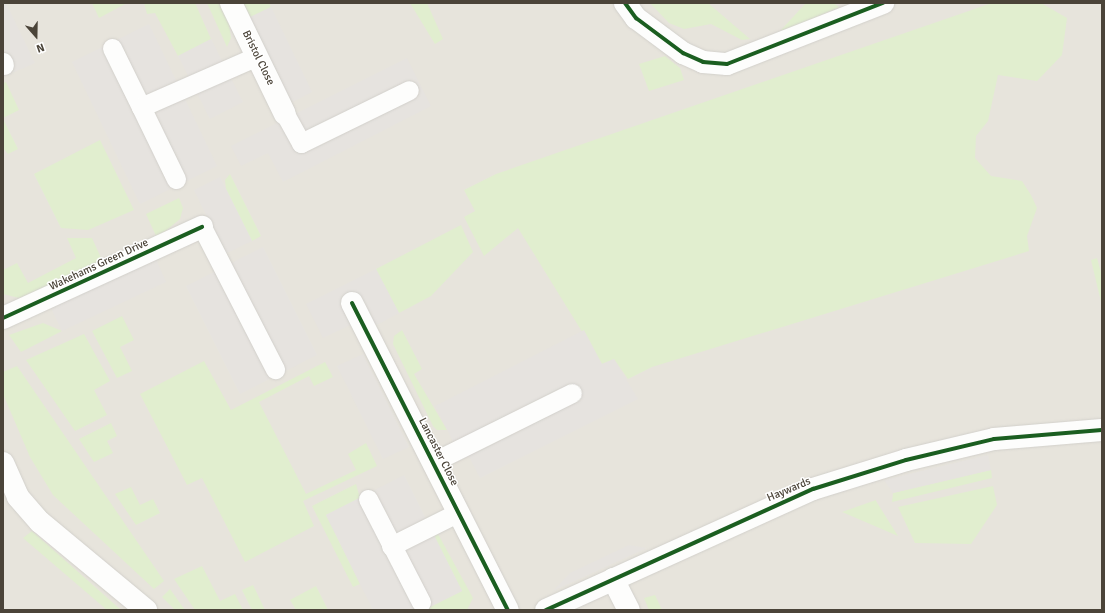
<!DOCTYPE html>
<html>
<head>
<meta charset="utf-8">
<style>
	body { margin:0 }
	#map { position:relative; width:1105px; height:613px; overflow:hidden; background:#f4f2ee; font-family:Signika,sans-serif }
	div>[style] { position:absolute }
	.residential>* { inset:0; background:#e7e4dc }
	.green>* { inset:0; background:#e1eecf }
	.parking>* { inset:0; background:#e6e3df }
	.roads { filter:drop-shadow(0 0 1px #d2d0cb) drop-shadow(0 0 1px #d2d0cb) }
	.lane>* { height:19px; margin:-9.5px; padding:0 9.5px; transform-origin:9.5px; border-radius:9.5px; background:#fdfdfc }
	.street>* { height:22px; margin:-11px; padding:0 11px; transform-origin:11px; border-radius:11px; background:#fdfdfc }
	.cycleway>* { height:4px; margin:-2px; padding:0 2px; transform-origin:2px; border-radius:2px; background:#1b5e20 }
	span { translate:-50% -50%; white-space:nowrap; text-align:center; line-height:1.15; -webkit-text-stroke:3px #fff; paint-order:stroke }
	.street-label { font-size:11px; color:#4b4439 }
	.frame { position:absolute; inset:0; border:4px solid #4b4439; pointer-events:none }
	.north { position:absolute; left:16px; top:16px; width:40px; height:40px; -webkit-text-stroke:3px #fff; paint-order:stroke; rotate:160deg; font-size:11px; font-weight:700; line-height:16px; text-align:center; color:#4b4439 }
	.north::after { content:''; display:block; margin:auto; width:14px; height:18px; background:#4b4439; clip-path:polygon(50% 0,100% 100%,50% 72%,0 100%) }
</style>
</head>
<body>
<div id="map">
	<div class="residential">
		<div style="clip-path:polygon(3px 3px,1102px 3px,1102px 610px,3px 610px)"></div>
	</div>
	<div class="green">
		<div style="clip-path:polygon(92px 3px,127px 3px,99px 18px)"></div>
		<div style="clip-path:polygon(144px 3px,195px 3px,211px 39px,178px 56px,155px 13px,147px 14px)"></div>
		<div style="clip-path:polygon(207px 3px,220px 3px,228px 17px,231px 38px,227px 47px)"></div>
		<div style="clip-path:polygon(240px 3px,269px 3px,271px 7px,248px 18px)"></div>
		<div style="clip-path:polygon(410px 3px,427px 3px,443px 39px,435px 44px)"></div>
		<div style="clip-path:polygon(650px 3px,708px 3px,750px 39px,742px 40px,711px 24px,684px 29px,669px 23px)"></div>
		<div style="clip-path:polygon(806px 3px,833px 3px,839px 7px,786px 31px,781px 30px)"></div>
		<div style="clip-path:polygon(992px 3px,1041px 3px,1067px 18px,1062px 55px,1037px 81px,998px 75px,988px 121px,976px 136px,975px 158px,991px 176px,1022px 181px,1031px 195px,1037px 208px,1027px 236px,1029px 251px,652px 367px,628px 379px,614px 359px,602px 364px,518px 228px,484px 256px,464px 217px,475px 211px,464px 190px,496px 174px)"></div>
		<div style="clip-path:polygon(665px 56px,680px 68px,684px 80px,649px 91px,639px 64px)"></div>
		<div style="clip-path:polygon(6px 82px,19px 110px,3px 118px,3px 83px)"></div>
		<div style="clip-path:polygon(3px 119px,18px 149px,8px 154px,3px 148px)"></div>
		<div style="clip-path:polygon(100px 140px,134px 210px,88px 230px,61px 228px,34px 174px)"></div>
		<div style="clip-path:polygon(230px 174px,261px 236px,252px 241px,226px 189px,225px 180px)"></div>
		<div style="clip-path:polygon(179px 198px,183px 208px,180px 219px,157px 238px,146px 214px)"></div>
		<div style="clip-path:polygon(461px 225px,473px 252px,431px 296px,399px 313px,376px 269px)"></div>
		<div style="clip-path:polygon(67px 238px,92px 238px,102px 260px,30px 296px,19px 298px,3px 294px,3px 270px,17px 263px,28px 283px,76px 258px)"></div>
		<div style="clip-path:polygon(1097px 258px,1102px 276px,1102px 306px,1091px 260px)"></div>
		<div style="clip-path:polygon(122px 316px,134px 340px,120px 347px,132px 371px,117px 378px,92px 331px)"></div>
		<div style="clip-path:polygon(43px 323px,62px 331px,21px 352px,9px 335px)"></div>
		<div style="clip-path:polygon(402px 330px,422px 369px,414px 374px,447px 430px,437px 430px,433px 426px,393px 344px,394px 336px)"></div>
		<div style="clip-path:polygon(84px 334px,110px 381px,94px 390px,107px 415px,75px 431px,26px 360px)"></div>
		<div style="clip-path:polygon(204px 361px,231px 410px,325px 362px,333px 377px,314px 386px,309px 376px,259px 402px,306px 494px,356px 470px,348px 454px,366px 443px,377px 466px,303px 501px,314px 526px,245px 562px,202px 478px,187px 485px,140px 394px)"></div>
		<div style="clip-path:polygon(17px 366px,164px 581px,154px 589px,53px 495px,30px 457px,3px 394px,3px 372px)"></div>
		<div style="clip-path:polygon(111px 423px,117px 436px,107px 441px,113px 453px,94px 462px,79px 439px)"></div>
		<div style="clip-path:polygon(991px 470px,992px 478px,892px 502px,893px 493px)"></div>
		<div style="clip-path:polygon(356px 484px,360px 498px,326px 515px,360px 584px,353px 587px,312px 506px)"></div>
		<div style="clip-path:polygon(993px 486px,997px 505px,971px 544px,915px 543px,898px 507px)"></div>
		<div style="clip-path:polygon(131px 487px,140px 505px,153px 499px,160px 513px,136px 525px,115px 494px)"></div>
		<div style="clip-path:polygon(876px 500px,876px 501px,898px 536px,842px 512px)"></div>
		<div style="clip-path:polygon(32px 531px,121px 610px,107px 610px,23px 538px)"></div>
		<div style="clip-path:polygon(438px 534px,473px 598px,467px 610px,424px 610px,462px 591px,434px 536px)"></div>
		<div style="clip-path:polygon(202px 566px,220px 601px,235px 594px,243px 610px,195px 610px,174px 579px)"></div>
		<div style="clip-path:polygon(253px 585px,265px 610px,252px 610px,242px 590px)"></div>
		<div style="clip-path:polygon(316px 586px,328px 610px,296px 610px,290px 600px)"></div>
		<div style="clip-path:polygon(170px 589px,185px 610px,175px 610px,162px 597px)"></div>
		<div style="clip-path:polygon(655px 595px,662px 610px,649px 610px,644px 598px)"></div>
	</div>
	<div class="parking">
		<div style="clip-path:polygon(6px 3px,35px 63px,3px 77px,3px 4px)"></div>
		<div style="clip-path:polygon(271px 7px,312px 92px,289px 104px,248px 18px)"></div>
		<div style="clip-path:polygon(149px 24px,217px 166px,140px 204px,72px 62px)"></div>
		<div style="clip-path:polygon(211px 39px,243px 102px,210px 119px,178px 56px)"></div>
		<div style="clip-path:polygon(407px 58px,431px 106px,283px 182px,268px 153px,241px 166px,231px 146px)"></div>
		<div style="clip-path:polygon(220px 177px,252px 241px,225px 254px,194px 190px)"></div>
		<div style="clip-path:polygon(263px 247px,317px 355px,240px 394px,186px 286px)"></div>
		<div style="clip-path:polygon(154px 255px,166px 282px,62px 331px,49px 304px)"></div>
		<div style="clip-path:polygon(376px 269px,399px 313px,375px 326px,369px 316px,323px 338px,306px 304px)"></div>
		<div style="clip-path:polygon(584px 330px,602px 364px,614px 359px,638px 399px,480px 478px,468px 455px,462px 459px,435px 406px)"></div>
		<div style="clip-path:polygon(363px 354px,409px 447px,383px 459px,337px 366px)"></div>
		<div style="clip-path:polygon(988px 455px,991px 470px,893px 493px,884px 480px)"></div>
		<div style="clip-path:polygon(404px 475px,462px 591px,424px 610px,373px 610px,326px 515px)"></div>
		<div style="clip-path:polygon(629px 545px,647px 548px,553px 591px,570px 573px)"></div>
	</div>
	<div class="roads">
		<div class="lane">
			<div style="left:112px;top:48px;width:66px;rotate:63.8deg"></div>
			<div style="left:3px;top:62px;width:3px;rotate:72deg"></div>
			<div style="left:285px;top:114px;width:33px;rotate:61deg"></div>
			<div style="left:301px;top:143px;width:120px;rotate:-26.1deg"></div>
			<div style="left:176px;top:179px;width:80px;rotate:-115.9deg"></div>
			<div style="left:141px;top:107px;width:127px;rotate:-23.7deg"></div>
			<div style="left:202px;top:227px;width:160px;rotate:62.8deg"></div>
			<div style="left:433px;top:462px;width:155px;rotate:-26.4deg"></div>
			<div style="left:368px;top:499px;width:116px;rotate:62.8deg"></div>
			<div style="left:391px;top:546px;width:76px;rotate:-26.6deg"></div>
		</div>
		<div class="street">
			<div style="left:231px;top:3px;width:123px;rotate:64.1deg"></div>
			<div style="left:625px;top:3px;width:19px;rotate:54deg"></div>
			<div style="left:636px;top:18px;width:59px;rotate:36.7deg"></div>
			<div style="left:683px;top:53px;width:22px;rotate:24deg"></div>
			<div style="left:703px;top:62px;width:24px;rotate:5deg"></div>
			<div style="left:727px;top:64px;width:168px;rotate:-21.4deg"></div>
			<div style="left:352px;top:303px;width:344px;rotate:63.1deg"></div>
			<div style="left:3px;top:318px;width:219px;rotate:-24.6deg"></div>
			<div style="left:3px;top:463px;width:37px;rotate:66deg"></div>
			<div style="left:18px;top:497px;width:33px;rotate:49deg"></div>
			<div style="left:40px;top:522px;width:138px;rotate:39.7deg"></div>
			<div style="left:613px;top:579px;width:35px;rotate:63deg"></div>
			<div style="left:546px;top:610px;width:293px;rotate:-24.4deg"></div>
			<div style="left:813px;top:489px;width:97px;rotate:-17.3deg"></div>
			<div style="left:906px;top:460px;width:90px;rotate:-13.4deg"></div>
			<div style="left:994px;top:439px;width:108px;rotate:-4.8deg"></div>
		</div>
	</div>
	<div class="cycleway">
		<div style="left:625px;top:3px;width:19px;rotate:54deg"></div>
		<div style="left:636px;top:18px;width:59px;rotate:36.7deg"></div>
		<div style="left:683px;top:53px;width:22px;rotate:24deg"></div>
		<div style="left:703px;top:62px;width:24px;rotate:5deg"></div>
		<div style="left:727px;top:64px;width:168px;rotate:-21.4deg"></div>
		<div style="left:352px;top:303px;width:344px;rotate:63.1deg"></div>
		<div style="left:3px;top:318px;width:219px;rotate:-24.6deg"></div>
		<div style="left:546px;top:610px;width:293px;rotate:-24.4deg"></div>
		<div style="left:813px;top:489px;width:97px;rotate:-17.3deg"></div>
		<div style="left:906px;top:460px;width:90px;rotate:-13.4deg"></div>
		<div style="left:994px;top:439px;width:108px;rotate:-4.8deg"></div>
	</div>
	<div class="street-label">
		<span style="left:258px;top:58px;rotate:64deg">Bristol Close</span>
		<span style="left:99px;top:265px;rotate:-25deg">Wakehams Green Drive</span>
		<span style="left:438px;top:452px;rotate:63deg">Lancaster Close</span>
		<span style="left:789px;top:490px;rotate:-23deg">Haywards</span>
	</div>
	<div class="frame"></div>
	<div class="north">N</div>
</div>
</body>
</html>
